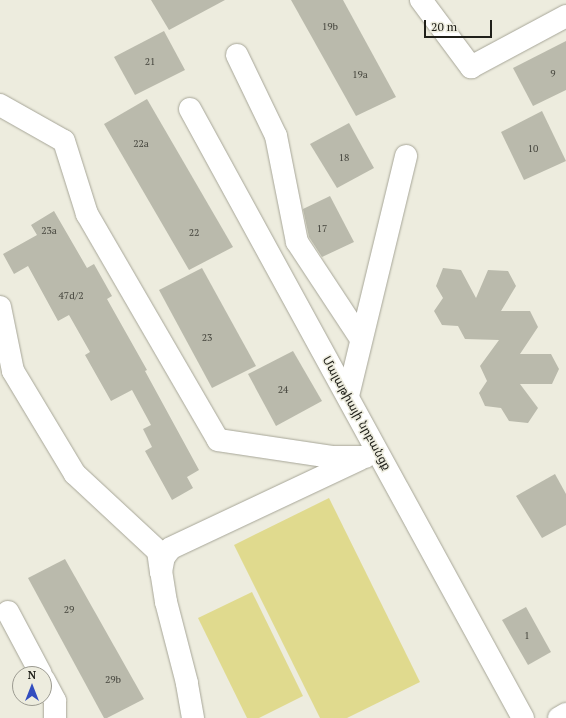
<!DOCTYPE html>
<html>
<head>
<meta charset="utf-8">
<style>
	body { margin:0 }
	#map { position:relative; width:566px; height:718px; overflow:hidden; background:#edecde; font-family:"PT Serif","Noto Sans Armenian",serif }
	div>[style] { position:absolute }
	.green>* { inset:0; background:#e0da8e }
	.building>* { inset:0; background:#babaac }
	.roads { filter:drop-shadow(0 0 1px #a7a698) drop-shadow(0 0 1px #a7a698) }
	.minor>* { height:22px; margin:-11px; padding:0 11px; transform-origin:11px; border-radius:11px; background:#fff }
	span { translate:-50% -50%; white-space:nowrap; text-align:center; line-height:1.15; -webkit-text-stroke:3px #edecde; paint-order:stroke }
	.number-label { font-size:10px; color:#46463e }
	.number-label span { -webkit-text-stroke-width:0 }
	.street-label { font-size:12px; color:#20201a }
	.north { position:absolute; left:12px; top:666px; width:40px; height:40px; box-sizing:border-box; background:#edecde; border:1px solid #9b9a90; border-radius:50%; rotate:0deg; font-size:11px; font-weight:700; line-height:16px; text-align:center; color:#20201a }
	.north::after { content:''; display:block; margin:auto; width:14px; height:18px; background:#324dbf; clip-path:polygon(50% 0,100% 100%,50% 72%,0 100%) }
	.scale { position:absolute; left:424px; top:20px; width:68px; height:18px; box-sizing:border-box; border:2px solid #20201a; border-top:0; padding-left:5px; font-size:12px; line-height:14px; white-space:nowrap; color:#20201a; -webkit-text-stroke:3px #edecde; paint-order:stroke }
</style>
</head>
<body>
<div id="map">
	<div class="green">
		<div style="clip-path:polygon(329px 498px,420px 682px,347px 718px,320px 718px,234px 545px)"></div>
		<div style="clip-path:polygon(252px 592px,303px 696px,259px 718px,247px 718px,198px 618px)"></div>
	</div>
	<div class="building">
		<div style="clip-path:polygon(151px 0,225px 0,169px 30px)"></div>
		<div style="clip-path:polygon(291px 0,343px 0,396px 97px,356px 116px)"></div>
		<div style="clip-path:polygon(164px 31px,185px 70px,135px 95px,114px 57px)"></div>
		<div style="clip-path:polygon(566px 41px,566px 90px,533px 106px,513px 68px)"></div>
		<div style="clip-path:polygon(147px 99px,233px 247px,189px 270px,104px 124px)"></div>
		<div style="clip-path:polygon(542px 111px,566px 161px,524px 180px,501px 132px)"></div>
		<div style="clip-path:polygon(349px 123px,374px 168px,337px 188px,310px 144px)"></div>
		<div style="clip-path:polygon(330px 196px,354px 242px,322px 257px,309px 237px,303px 209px)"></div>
		<div style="clip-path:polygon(54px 211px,87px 268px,94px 264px,112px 296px,107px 299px,147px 370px,145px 371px,199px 470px,187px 477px,193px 488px,172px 500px,145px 451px,152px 447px,143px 429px,151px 425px,132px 390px,111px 401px,85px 355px,90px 352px,69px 315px,58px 321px,28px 266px,14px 274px,3px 254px,37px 235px,31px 225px)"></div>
		<div style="clip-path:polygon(202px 268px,256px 366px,212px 388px,159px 290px)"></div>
		<div style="clip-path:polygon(443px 268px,461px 270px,476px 298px,488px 270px,508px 271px,516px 286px,501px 311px,530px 311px,538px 327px,520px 354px,551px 354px,559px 369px,552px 384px,520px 384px,538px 408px,528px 423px,509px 421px,501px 408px,485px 406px,479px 393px,487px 381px,480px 366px,499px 340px,465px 339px,458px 326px,442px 325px,434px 311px,443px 298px,436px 286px)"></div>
		<div style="clip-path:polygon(293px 351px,322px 401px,276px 426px,248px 374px)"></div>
		<div style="clip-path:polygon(555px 474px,566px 494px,566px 525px,542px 538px,516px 496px)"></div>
		<div style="clip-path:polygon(65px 559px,144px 699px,107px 718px,104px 718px,28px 578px)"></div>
		<div style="clip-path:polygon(526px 607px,551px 652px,528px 665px,502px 620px)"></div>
	</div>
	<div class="roads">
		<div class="minor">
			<div style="left:421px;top:0;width:84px;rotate:53.3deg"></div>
			<div style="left:471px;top:67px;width:108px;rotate:-28.2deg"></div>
			<div style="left:237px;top:55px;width:90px;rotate:64.3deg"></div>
			<div style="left:276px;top:136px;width:108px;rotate:78.8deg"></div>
			<div style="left:297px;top:242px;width:116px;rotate:56.6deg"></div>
			<div style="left:0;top:105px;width:73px;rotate:29.4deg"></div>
			<div style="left:64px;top:141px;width:77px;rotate:72.5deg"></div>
			<div style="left:87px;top:214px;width:261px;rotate:59.9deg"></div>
			<div style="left:218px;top:440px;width:115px;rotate:8.5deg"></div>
			<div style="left:332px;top:457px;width:33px"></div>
			<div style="left:190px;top:109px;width:694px;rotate:61.33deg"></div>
			<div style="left:0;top:307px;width:65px;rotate:78.5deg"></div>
			<div style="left:13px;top:371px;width:120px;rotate:59deg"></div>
			<div style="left:75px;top:474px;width:113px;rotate:42.9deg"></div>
			<div style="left:158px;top:551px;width:21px;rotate:82deg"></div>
			<div style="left:348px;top:396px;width:247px;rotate:-76.4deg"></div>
			<div style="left:8px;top:612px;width:70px;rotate:62deg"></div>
			<div style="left:44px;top:680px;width:24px;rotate:62deg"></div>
			<div style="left:55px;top:701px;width:17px;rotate:90deg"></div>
			<div style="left:193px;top:718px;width:36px;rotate:-100deg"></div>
			<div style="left:187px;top:683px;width:84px;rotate:-104.5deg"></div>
			<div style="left:166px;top:602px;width:30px;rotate:-99deg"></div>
			<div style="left:161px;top:572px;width:15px;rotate:-79deg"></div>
			<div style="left:164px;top:557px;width:11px;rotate:-52deg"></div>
			<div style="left:171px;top:548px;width:209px;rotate:-25.2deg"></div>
			<div style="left:559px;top:718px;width:8px;rotate:-30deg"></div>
		</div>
	</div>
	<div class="number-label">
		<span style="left:330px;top:27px">19b</span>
		<span style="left:150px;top:62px">21</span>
		<span style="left:553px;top:74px">9</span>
		<span style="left:360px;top:75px">19a</span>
		<span style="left:141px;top:144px">22a</span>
		<span style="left:533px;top:149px">10</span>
		<span style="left:344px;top:158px">18</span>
		<span style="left:322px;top:229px">17</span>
		<span style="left:49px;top:231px">23a</span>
		<span style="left:194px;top:233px">22</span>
		<span style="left:71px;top:296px">47d/2</span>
		<span style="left:207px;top:338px">23</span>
		<span style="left:283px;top:390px">24</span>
		<span style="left:69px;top:610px">29</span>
		<span style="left:527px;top:636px">1</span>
		<span style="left:113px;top:680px">29b</span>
	</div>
	<div class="street-label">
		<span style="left:357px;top:413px;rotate:61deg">Մալաթիայի նրբանցք</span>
	</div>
	<div class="north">N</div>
	<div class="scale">20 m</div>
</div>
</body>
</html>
